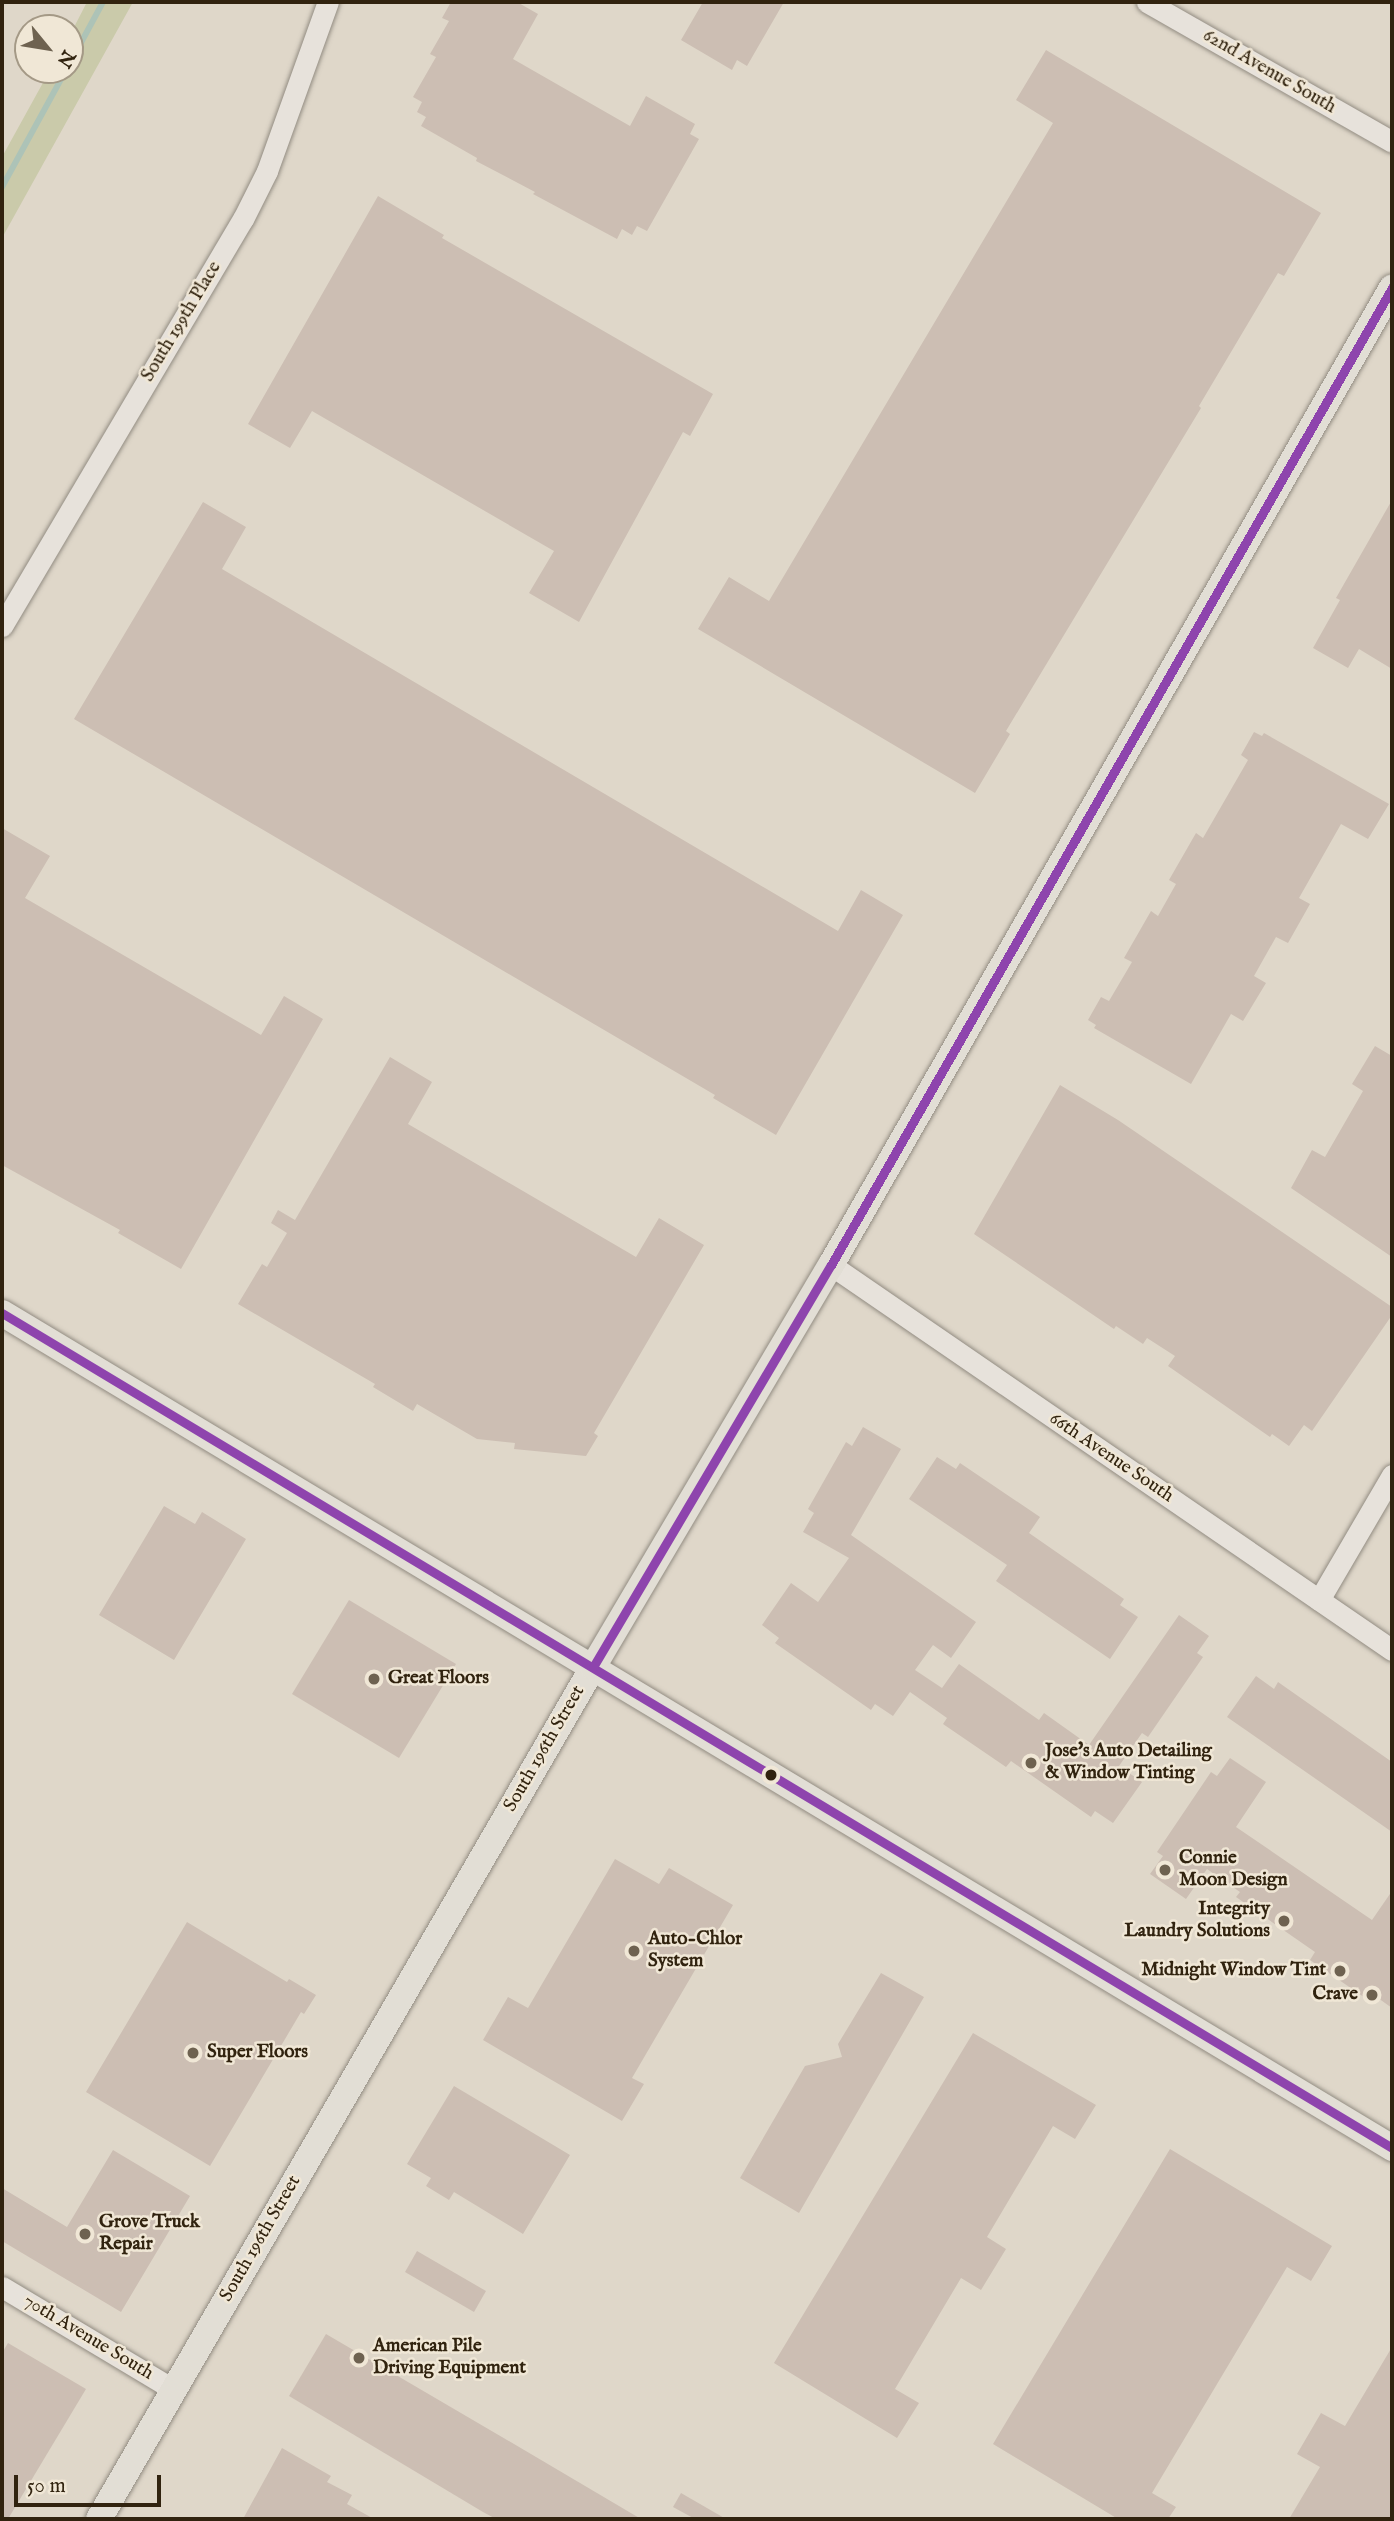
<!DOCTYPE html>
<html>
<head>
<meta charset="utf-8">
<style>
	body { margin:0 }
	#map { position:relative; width:1394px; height:2521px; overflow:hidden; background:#dfd7c9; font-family:"IM FELL English",serif }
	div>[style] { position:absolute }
	.green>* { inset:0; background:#cacaaa }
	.stream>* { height:6px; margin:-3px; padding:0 3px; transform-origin:3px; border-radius:3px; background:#adc3b7 }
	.building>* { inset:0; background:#ccbeb3 }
	.roads { filter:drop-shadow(0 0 2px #928c82) drop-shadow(0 0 2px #928c82) }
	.minor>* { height:21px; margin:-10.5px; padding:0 10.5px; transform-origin:10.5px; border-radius:10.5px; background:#e7e2db }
	.major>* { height:26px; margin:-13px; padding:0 13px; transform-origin:13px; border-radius:13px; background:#e2ded5 }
	.bus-1>* { height:9px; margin:-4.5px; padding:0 4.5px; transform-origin:4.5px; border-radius:4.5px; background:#8e44ad }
	.dots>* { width:19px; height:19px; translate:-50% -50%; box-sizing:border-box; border:4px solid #f0e7d6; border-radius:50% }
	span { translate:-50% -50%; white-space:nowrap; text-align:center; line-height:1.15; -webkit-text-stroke:5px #f0e7d6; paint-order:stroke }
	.street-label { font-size:19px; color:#31230f }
	.poi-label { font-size:19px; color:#31230f; font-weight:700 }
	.left { translate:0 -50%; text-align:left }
	.right { translate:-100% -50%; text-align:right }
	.frame { position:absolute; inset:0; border:4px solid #31230f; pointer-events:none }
	.north { position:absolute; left:14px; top:14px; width:70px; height:70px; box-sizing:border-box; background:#f0e7d6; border:2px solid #a49986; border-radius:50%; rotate:120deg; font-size:19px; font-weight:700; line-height:28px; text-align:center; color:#31230f }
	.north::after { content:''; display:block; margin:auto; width:24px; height:32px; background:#6e6250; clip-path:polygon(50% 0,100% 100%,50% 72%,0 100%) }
	.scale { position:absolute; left:14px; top:2475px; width:147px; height:32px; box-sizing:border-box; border:4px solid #31230f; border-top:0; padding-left:9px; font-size:21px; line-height:24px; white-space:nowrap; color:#31230f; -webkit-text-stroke:5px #f0e7d6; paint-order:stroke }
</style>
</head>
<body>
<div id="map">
	<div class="green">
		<div style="clip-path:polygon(87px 2px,133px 2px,2px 238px,2px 157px,50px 70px,70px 70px,70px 35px)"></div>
	</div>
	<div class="stream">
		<div style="left:70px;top:63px;width:69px;rotate:-61.6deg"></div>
		<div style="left:2px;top:187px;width:133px;rotate:-61.3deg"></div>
	</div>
	<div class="building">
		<div style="clip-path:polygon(451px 2px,517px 2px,538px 14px,513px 59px,630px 126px,646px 96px,695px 124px,690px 134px,699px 139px,647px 231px,637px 226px,632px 235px,622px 229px,617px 239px,533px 194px,535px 192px,476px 161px,477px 158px,421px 126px,426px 117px,417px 112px,422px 102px,413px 97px,436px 57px,430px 54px,449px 21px,442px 18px)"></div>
		<div style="clip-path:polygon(703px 2px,784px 2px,747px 66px,737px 60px,732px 70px,681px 40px)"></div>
		<div style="clip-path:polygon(1046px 50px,1321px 213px,1284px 276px,1278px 273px,1199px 406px,1201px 408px,1006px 731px,1010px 734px,975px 793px,698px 629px,729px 577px,769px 601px,1053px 123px,1016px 100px)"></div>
		<div style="clip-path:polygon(378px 196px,444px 235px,442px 238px,713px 394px,690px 436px,683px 432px,579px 622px,529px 593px,554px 551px,312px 411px,290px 448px,248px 424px)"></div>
		<div style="clip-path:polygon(1392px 500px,1392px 669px,1359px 649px,1348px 668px,1313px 648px,1340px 600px,1336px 598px)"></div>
		<div style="clip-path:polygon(203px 502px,246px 527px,222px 569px,838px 931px,861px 890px,903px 915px,776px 1135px,713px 1098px,715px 1095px,74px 719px)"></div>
		<div style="clip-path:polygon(1254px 732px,1262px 736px,1264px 733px,1389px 804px,1368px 839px,1341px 824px,1299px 898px,1310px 904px,1288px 943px,1276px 937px,1254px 976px,1266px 983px,1243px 1021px,1231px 1014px,1191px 1084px,1094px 1028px,1096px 1025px,1088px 1020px,1101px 997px,1109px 1001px,1132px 962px,1124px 958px,1151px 911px,1158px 916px,1176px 884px,1169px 880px,1196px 833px,1203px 838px,1248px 760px,1241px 755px)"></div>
		<div style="clip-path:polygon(2px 828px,50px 856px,25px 898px,261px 1035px,284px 996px,323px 1019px,181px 1269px,118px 1233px,120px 1230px,2px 1165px)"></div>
		<div style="clip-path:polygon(1375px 1046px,1392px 1056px,1392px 1257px,1291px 1188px,1312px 1150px,1325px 1157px,1363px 1091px,1352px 1084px)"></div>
		<div style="clip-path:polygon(390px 1057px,432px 1082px,408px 1124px,636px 1257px,659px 1218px,704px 1245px,594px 1433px,598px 1436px,586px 1456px,514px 1449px,515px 1443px,477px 1439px,417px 1404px,413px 1411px,373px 1387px,375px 1384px,238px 1304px,262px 1264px,267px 1267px,287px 1233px,271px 1223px,278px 1210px,295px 1220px)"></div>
		<div style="clip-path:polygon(1060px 1085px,1118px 1120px,1392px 1307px,1392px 1315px,1312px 1431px,1304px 1425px,1289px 1446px,1272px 1434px,1270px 1437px,1168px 1366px,1175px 1356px,1147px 1338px,1143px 1344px,1116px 1326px,1114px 1329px,974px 1234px)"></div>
		<div style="clip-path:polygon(863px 1427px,901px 1449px,851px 1535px,976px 1622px,951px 1658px,933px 1645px,915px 1670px,942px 1688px,959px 1664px,1039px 1720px,1044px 1713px,1089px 1745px,1179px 1615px,1209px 1636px,1197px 1653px,1203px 1657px,1148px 1737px,1142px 1733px,1119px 1766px,1142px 1782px,1113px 1823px,1095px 1811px,1091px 1817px,1011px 1761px,1006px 1767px,943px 1724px,947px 1718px,910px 1692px,893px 1716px,875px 1704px,871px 1710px,775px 1643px,779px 1638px,762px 1625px,791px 1583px,818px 1602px,849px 1558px,803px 1532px,814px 1513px,808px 1509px,846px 1442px,852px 1446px)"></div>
		<div style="clip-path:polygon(937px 1457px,956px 1469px,960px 1463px,1040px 1517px,1029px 1533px,1124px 1599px,1120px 1605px,1138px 1617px,1110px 1659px,996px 1581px,1007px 1565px,909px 1499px)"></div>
		<div style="clip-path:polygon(164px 1506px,195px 1524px,202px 1512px,246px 1539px,174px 1660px,99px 1615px)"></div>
		<div style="clip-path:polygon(349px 1600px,456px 1664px,399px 1758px,292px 1694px)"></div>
		<div style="clip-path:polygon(1256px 1676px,1274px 1689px,1278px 1682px,1392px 1762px,1392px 1832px,1227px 1717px)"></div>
		<div style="clip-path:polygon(1230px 1758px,1266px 1782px,1236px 1827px,1372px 1920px,1392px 1891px,1392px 2008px,1378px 1998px,1374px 2004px,1310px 1960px,1315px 1952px,1236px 1897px,1240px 1892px,1207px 1869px,1186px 1899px,1150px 1874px,1163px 1856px,1157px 1852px,1211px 1772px,1217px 1776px)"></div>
		<div style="clip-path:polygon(615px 1859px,659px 1884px,669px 1868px,733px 1905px,632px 2078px,644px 2084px,622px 2121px,483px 2040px,508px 1997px,528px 2008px)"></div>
		<div style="clip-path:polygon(187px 1922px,287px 1982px,289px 1979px,316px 1995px,304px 2014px,301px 2012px,210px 2166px,86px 2092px)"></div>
		<div style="clip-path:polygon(881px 1973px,924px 1997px,799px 2213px,740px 2178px,805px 2066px,842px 2057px,838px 2044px)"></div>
		<div style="clip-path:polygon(973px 2033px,1096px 2105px,1075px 2139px,1053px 2126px,987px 2237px,1006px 2249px,981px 2290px,961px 2278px,895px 2389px,919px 2403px,897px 2438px,774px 2363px)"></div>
		<div style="clip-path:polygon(454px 2086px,570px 2155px,523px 2234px,454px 2192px,449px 2200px,426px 2186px,431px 2178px,407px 2164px)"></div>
		<div style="clip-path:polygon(1170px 2149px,1332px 2246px,1311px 2281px,1287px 2267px,1152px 2493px,1176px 2507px,1168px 2519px,1118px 2519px,993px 2444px)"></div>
		<div style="clip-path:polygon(113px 2150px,190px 2196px,121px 2312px,2px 2241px,2px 2188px,67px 2227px)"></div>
		<div style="clip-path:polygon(417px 2251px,486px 2291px,474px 2312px,405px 2272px)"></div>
		<div style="clip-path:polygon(326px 2334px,514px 2444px,641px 2519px,496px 2519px,483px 2512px,289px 2396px)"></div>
		<div style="clip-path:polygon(8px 2343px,86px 2389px,8px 2519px,2px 2519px,2px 2353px)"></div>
		<div style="clip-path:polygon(1392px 2347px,1392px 2519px,1289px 2519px,1320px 2467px,1297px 2454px,1321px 2413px,1345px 2426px)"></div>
		<div style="clip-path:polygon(282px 2448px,331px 2476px,327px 2482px,352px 2495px,347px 2504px,374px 2519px,243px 2519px)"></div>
		<div style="clip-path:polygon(681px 2493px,726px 2519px,695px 2519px,673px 2507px)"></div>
	</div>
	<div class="roads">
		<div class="minor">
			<div style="left:1147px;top:2px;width:282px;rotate:29.7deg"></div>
			<div style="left:2px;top:626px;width:473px;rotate:-59.4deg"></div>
			<div style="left:243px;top:219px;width:54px;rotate:-63.4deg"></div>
			<div style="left:267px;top:171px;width:180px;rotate:-70.2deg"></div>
			<div style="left:831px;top:1265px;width:680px;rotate:34.46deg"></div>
			<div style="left:1319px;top:1600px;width:145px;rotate:-59.7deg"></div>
			<div style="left:2px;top:2287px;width:200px;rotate:30.9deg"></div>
		</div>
		<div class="major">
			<div style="left:2px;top:1313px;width:1622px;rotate:30.99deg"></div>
			<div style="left:99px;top:2519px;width:985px;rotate:-59.89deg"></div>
			<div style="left:593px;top:1667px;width:467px;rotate:-59.4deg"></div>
			<div style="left:831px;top:1265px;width:1127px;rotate:-60.14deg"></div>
		</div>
	</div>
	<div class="bus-1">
		<div style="left:2px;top:1313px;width:1622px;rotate:30.99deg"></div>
		<div style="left:593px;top:1667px;width:467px;rotate:-59.4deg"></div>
		<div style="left:831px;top:1265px;width:1127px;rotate:-60.14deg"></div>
	</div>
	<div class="dots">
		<div style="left:374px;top:1679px;background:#6e6250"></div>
		<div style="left:1031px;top:1763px;background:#6e6250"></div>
		<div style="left:771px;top:1775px;background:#31230f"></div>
		<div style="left:1165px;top:1870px;background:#6e6250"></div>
		<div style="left:1284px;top:1921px;background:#6e6250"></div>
		<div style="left:634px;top:1951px;background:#6e6250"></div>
		<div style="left:1340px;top:1971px;background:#6e6250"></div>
		<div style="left:1372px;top:1995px;background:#6e6250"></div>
		<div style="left:193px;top:2053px;background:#6e6250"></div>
		<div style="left:85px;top:2234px;background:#6e6250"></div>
		<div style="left:359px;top:2358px;background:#6e6250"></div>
	</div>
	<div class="street-label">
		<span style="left:1269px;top:72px;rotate:30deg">62nd Avenue South</span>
		<span style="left:182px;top:322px;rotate:-59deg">South 199th Place</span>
		<span style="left:1111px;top:1458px;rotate:34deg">66th Avenue South</span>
		<span style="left:545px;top:1749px;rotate:-60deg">South 196th Street</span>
		<span style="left:261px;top:2239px;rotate:-60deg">South 196th Street</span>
		<span style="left:88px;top:2338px;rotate:31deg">70th Avenue South</span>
	</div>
	<div class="poi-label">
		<span class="left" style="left:388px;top:1679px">Great Floors</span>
		<span class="left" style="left:1045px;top:1763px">Jose's Auto Detailing<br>&amp; Window Tinting</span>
		<span class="left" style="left:1179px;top:1870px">Connie<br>Moon Design</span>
		<span class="right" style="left:1270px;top:1921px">Integrity<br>Laundry Solutions</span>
		<span class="left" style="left:648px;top:1951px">Auto-Chlor<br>System</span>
		<span class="right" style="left:1326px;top:1971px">Midnight Window Tint</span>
		<span class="right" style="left:1358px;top:1995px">Crave</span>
		<span class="left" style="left:207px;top:2053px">Super Floors</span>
		<span class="left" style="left:99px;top:2234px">Grove Truck<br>Repair</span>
		<span class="left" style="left:373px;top:2358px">American Pile<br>Driving Equipment</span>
	</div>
	<div class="frame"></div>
	<div class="north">N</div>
	<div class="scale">50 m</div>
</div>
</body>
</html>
